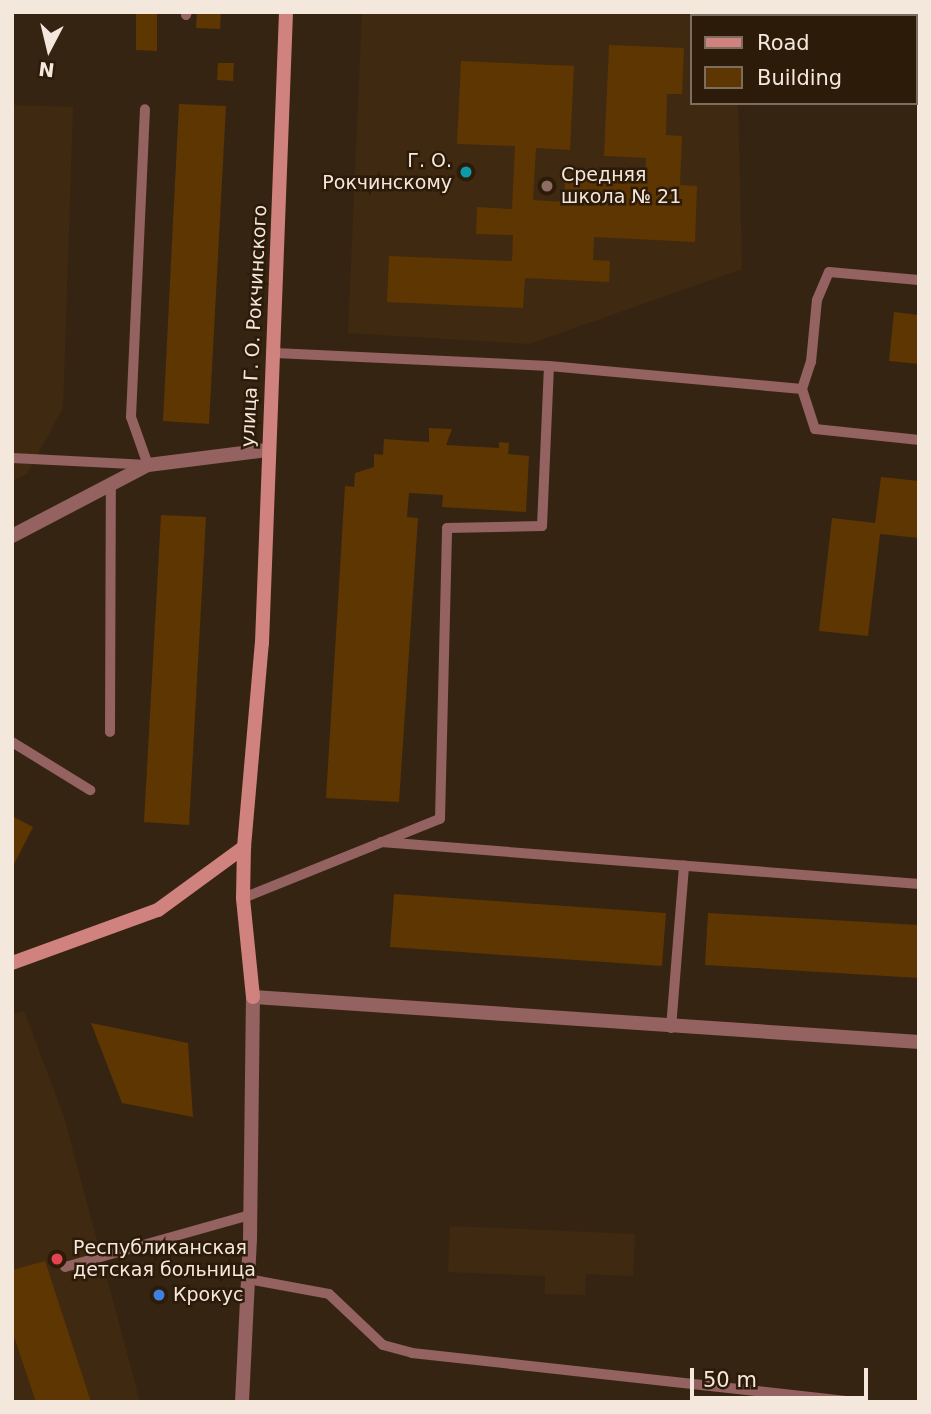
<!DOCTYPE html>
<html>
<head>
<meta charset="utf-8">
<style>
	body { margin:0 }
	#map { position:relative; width:931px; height:1414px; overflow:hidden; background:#362413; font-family:"DejaVu Sans",sans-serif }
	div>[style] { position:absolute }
	.built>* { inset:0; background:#402911 }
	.building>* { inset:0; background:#5e3602 }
	.lane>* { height:10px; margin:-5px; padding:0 5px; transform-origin:5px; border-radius:5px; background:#946260 }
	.street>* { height:14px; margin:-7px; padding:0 7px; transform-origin:7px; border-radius:7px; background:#946260 }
	.secondary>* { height:14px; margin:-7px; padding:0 7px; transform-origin:7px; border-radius:7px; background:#d0827f }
	.dots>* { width:19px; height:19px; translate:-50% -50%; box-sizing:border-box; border:4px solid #2c1b09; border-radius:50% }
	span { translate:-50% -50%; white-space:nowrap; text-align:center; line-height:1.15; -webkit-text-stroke:5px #2c1b09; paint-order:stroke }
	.poi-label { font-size:19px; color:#f4e8dd }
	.right { translate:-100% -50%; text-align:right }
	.left { translate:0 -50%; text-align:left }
	.street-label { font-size:19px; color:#f4e8dd }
	.frame { position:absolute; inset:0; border:14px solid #f4e8dd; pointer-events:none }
	.legend { position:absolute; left:690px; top:14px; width:228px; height:91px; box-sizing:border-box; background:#2c1b09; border:2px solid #7c6d5e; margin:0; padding:9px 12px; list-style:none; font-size:21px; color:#f4e8dd }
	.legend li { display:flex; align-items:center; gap:14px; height:35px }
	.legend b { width:35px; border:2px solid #7c6d5e }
	.north { position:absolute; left:14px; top:14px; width:70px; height:70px; -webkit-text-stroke:5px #2c1b09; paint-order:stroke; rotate:187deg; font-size:19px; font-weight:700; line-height:28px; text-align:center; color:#f4e8dd }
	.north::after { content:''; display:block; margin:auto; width:24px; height:32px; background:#f4e8dd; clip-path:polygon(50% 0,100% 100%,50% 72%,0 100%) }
	.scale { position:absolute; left:690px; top:1368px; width:178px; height:32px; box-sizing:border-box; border:4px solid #f4e8dd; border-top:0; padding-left:9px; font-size:21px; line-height:24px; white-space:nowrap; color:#f4e8dd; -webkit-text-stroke:5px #2c1b09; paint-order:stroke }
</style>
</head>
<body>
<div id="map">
	<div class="built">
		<div style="clip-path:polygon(362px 12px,867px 12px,691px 16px,691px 103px,738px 103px,742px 269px,529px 344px,348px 333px)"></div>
		<div style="clip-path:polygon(12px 105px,73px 107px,63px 408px,27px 474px,12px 481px)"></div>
		<div style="clip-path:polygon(24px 1011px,64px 1117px,140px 1402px,12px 1402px,12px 1015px)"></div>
		<div style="clip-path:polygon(450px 1226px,635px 1234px,633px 1276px,586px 1274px,585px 1295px,545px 1294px,545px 1276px,448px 1272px)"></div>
	</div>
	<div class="building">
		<div style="clip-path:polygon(136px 12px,157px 12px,157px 51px,136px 50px)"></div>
		<div style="clip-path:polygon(197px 12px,221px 12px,220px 29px,196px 28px)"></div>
		<div style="clip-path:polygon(609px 45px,684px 48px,682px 94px,667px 94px,666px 135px,682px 136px,680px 185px,697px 186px,695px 242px,594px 237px,593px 260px,610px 261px,609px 282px,525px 278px,523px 308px,387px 302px,389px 256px,512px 261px,513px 235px,476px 234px,477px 207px,512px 209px,515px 146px,457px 144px,461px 61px,574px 66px,570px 150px,536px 148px,533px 200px,564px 202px,565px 176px,645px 180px,646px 158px,604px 156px)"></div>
		<div style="clip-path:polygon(218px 63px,234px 63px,233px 81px,217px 80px)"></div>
		<div style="clip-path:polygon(179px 104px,226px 106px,209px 424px,163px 421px)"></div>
		<div style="clip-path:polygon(894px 312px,919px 315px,919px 364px,889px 361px)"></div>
		<div style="clip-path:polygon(429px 428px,452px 429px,446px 445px,499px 448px,499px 442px,509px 443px,508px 454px,529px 456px,526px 512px,442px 507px,443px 495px,409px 493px,407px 517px,418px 518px,399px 802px,326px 798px,345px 486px,354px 487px,355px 473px,374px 467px,374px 454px,383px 455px,384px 439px,429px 442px)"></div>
		<div style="clip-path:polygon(881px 477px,919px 481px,919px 538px,880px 534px,868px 636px,819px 631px,832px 518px,875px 523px)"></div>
		<div style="clip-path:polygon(161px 515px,206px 517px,189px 825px,144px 822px)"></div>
		<div style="clip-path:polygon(12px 816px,33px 827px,12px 868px)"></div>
		<div style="clip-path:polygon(394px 894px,666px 913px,662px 966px,390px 947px)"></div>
		<div style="clip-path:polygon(708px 913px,919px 925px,919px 978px,705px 965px)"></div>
		<div style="clip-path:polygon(91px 1023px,188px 1043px,193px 1117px,122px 1103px)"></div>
		<div style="clip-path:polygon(45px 1261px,91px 1402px,36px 1402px,12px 1331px,12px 1270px)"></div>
	</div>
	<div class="lane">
		<div style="left:186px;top:15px;width:3px;rotate:-72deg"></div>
		<div style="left:275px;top:353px;width:274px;rotate:2.7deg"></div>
		<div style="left:549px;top:366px;width:254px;rotate:5.2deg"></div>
		<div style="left:802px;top:389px;width:28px;rotate:-72deg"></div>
		<div style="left:811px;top:362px;width:62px;rotate:-84.5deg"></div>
		<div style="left:817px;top:300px;width:30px;rotate:-67deg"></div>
		<div style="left:829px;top:272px;width:90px;rotate:5.1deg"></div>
		<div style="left:802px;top:389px;width:42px;rotate:72deg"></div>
		<div style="left:815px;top:429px;width:105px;rotate:6deg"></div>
		<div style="left:12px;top:458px;width:136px;rotate:2.9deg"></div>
		<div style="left:148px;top:465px;width:51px;rotate:-109.5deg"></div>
		<div style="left:131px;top:417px;width:308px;rotate:-87.4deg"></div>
		<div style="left:110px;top:732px;width:247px;rotate:-89.8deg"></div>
		<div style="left:12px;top:742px;width:92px;rotate:31.6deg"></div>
		<div style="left:381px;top:842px;width:540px;rotate:4.46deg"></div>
		<div style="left:243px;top:898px;width:212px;rotate:-21.9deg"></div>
		<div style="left:440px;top:819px;width:291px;rotate:-88.6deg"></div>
		<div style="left:447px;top:528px;width:95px;rotate:-1.2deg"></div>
		<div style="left:542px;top:526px;width:160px;rotate:-87.5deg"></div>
		<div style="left:671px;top:1028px;width:163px;rotate:-85.4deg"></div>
		<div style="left:65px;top:1267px;width:192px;rotate:-15.7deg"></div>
		<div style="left:248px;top:1279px;width:82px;rotate:10.5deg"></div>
		<div style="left:329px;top:1294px;width:74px;rotate:43.4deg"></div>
		<div style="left:383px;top:1345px;width:30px;rotate:15deg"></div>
		<div style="left:412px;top:1353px;width:450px;rotate:6.3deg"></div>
	</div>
	<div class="street">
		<div style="left:12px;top:536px;width:153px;rotate:-27.6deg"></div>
		<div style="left:148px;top:465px;width:120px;rotate:-7.2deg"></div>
		<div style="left:242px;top:1402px;width:162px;rotate:-87.2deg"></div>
		<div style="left:250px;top:1240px;width:243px;rotate:-89.3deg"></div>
		<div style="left:253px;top:997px;width:668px;rotate:3.87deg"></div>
	</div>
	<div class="secondary">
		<div style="left:12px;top:963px;width:155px;rotate:-20deg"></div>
		<div style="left:158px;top:910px;width:107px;rotate:-36.2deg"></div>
		<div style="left:253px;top:997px;width:100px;rotate:-95.8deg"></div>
		<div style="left:243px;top:898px;width:51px;rotate:-88.9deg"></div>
		<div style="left:244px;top:847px;width:205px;rotate:-85deg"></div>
		<div style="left:262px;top:643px;width:631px;rotate:-87.82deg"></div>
	</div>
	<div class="dots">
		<div style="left:466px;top:172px;background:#0f9aa8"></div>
		<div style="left:547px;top:186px;background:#8d6e63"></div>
		<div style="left:57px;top:1259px;background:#e0444e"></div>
		<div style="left:159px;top:1295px;background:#3f7fe0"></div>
	</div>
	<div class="poi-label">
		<span class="right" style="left:452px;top:172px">Г. О.<br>Рокчинскому</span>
		<span class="left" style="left:561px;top:186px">Средняя<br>школа № 21</span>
		<span class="left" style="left:73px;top:1259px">Республиканская<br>детская больница</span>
		<span class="left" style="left:173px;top:1295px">Крокус</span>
	</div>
	<div class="street-label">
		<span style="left:254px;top:326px;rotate:-87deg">улица Г. О. Рокчинского</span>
	</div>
	<div class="frame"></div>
	<ul class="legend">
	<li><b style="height:9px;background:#d0827f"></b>Road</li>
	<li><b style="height:19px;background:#5e3602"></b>Building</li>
	</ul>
	<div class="north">N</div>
	<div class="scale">50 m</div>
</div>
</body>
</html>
